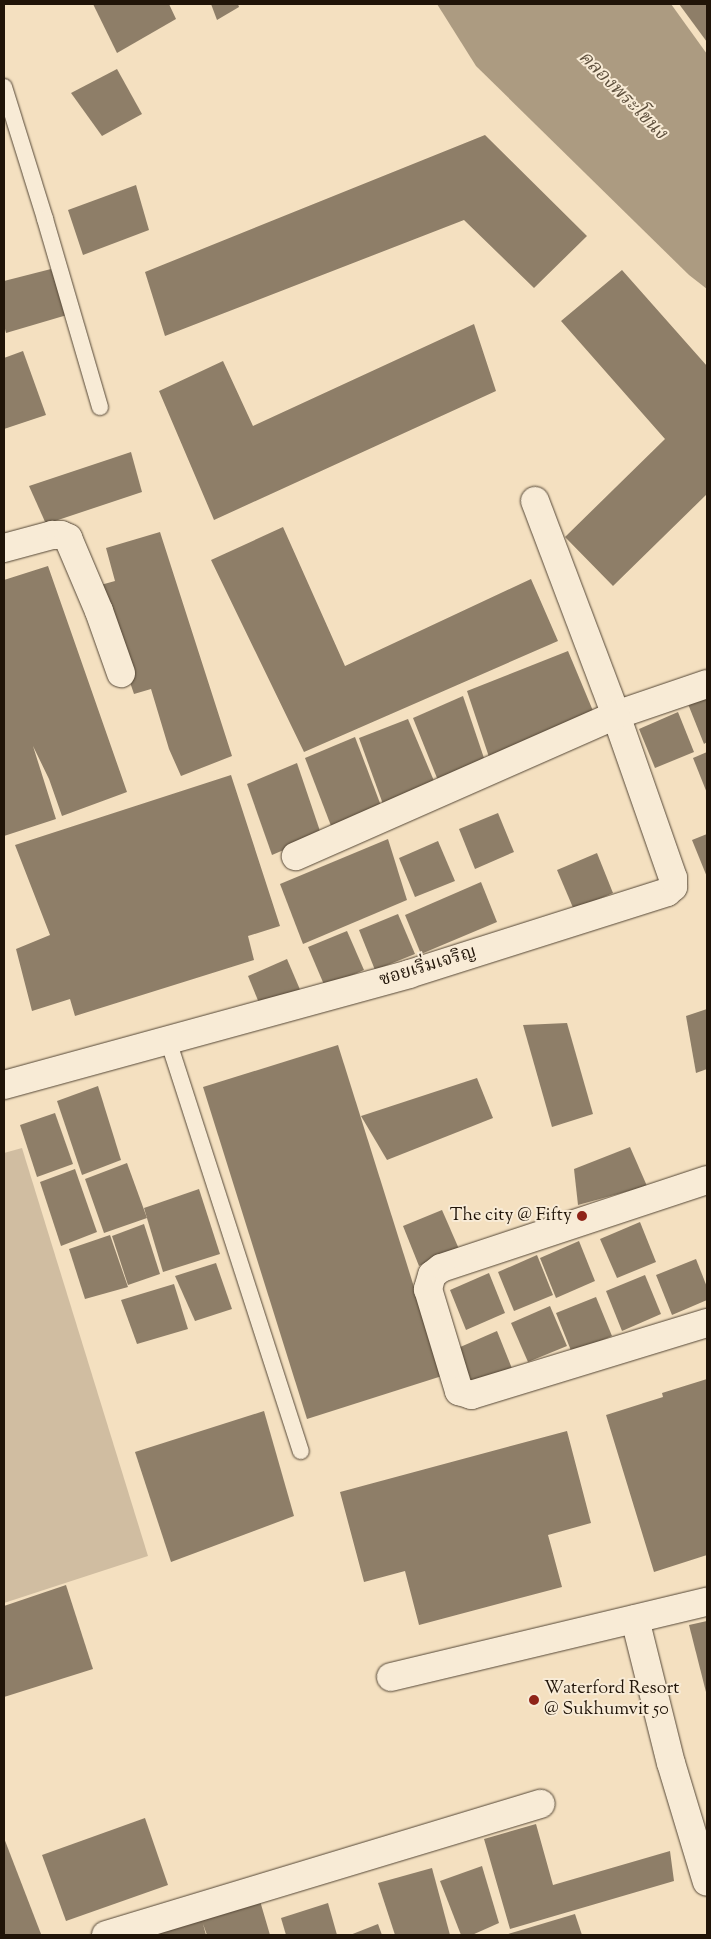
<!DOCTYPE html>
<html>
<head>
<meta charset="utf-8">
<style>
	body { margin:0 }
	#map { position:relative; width:711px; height:1939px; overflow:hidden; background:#f4e0c0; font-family:"Sorts Mill Goudy","Noto Serif Thai",serif }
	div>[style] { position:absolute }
	.green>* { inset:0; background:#d0bda1 }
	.water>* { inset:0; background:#ac9b81 }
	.building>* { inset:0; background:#8e7e68 }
	.roads { filter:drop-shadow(0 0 1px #554736) drop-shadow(0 0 1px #554736) }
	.service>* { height:16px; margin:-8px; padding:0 8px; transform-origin:8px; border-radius:8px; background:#f8ebd6 }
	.minor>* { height:28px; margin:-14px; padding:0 14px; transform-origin:14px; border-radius:14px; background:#f8ebd6 }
	.dots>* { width:14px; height:14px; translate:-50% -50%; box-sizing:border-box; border:2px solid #f8ebd6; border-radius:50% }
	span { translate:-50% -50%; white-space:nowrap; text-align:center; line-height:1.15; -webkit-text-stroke:4px #f8ebd6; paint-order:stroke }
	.street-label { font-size:18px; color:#201408 }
	.poi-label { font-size:18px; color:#201408 }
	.right { translate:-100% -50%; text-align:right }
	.left { translate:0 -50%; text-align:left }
	.water-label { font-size:19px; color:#5f513e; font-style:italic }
	.frame { position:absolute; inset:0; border:5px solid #201408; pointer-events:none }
</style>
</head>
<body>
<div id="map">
	<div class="green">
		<div style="clip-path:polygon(22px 1148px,148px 1556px,4px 1603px,4px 1153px)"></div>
	</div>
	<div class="water">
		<div style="clip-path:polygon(437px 4px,671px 4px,707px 54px,707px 289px,689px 275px,476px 66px)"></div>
	</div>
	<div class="building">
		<div style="clip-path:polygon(93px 4px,169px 4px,176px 19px,117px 53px)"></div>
		<div style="clip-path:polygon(211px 4px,238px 4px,239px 7px,217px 20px)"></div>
		<div style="clip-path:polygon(679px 4px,707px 4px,707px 42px)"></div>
		<div style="clip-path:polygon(117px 69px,142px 114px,102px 136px,71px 93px)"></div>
		<div style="clip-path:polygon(485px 135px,587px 236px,534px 288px,464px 220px,165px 336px,145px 272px)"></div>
		<div style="clip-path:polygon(136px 185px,149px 230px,83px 255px,68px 210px)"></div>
		<div style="clip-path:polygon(51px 269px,67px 315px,6px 333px,4px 325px,4px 281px)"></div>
		<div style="clip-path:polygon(622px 270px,707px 366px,707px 494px,613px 586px,565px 537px,665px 439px,561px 321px)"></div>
		<div style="clip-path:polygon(474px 324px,496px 391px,214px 520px,159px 391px,223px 361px,253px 426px)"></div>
		<div style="clip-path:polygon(23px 351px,46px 415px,4px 429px,4px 358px)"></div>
		<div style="clip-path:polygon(131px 452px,142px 492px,46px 524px,29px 486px)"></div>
		<div style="clip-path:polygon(283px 527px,345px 666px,531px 579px,558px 641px,304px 752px,211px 560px)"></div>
		<div style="clip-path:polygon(160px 532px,232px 756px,181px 776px,169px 749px,151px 689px,134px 694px,97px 586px,115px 581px,106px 548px)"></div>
		<div style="clip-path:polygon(48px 566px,127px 792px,62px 816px,49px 779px,33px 746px,56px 819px,4px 836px,4px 580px)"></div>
		<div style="clip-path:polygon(568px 651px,601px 730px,493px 769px,467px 691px)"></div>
		<div style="clip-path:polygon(463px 696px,486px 764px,439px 783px,413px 718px)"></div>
		<div style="clip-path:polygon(707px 696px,707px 742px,704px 744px,688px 704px)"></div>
		<div style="clip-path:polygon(678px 712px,694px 752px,655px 768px,639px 729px)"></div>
		<div style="clip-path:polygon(408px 719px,437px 788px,384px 807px,359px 738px)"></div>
		<div style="clip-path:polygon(355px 737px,383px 811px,333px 831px,305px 758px)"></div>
		<div style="clip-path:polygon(707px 752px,707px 793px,693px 758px)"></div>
		<div style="clip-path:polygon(297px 763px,321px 834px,272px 855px,247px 784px)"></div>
		<div style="clip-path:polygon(231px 775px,280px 926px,248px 936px,254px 960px,75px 1016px,70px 999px,32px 1011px,16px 949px,50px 935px,15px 845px)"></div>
		<div style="clip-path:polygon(498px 813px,514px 852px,475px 869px,459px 829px)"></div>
		<div style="clip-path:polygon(707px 834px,707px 877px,692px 840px)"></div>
		<div style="clip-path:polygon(388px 839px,407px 900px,303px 944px,280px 884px)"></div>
		<div style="clip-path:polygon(438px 841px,455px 881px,415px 897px,399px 858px)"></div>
		<div style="clip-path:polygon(597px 853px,613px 893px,574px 910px,557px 870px)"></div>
		<div style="clip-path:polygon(481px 882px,497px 922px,421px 954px,405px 915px)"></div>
		<div style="clip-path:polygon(398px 914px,415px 954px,375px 970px,359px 930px)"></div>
		<div style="clip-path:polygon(347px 931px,364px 970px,325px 987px,308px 947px)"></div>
		<div style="clip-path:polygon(287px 959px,304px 999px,264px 1015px,248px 976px)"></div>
		<div style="clip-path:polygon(707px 1009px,707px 1069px,696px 1073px,686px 1016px)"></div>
		<div style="clip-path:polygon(567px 1023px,593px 1114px,552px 1127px,523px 1025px)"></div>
		<div style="clip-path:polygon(338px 1045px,442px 1376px,307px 1419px,203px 1087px)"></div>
		<div style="clip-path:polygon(477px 1078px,493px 1118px,387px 1160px,361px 1116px)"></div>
		<div style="clip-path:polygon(98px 1086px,121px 1160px,82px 1175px,57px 1101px)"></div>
		<div style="clip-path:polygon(55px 1113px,73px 1164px,37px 1177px,20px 1125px)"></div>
		<div style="clip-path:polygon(630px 1147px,647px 1186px,578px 1205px,574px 1169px)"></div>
		<div style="clip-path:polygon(127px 1163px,147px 1218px,104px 1233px,85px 1179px)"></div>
		<div style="clip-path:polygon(75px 1169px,97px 1232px,61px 1246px,40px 1182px)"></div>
		<div style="clip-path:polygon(199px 1189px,220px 1254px,163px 1272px,144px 1208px)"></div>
		<div style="clip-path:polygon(442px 1210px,459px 1249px,419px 1266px,403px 1226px)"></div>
		<div style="clip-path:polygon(640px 1222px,656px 1262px,617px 1278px,600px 1239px)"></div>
		<div style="clip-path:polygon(144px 1224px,160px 1274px,128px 1285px,112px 1236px)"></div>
		<div style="clip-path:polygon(110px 1235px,128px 1287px,85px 1299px,69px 1249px)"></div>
		<div style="clip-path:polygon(579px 1241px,595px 1281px,556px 1298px,540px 1258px)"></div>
		<div style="clip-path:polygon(537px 1255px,553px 1295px,514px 1311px,498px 1272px)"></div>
		<div style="clip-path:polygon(696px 1259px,707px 1287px,707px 1300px,672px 1315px,656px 1275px)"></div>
		<div style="clip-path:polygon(216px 1263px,232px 1309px,195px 1321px,175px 1276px)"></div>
		<div style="clip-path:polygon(489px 1273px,505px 1313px,466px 1330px,450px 1290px)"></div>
		<div style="clip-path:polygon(645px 1275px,661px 1314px,622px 1331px,606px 1291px)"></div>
		<div style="clip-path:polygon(174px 1284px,188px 1329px,137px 1344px,121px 1300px)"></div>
		<div style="clip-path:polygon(596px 1297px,612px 1336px,572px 1353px,556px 1313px)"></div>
		<div style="clip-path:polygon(550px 1306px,567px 1346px,528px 1362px,511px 1323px)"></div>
		<div style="clip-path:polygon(497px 1331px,513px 1371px,474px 1388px,458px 1348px)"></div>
		<div style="clip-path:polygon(707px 1379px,707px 1555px,654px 1572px,606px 1415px,663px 1397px,662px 1393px)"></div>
		<div style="clip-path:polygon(264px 1411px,294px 1516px,171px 1562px,135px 1452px)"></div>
		<div style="clip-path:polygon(567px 1431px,591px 1523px,548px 1535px,562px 1587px,419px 1625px,405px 1571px,364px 1582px,340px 1492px)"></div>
		<div style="clip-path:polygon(66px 1585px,93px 1669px,4px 1697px,4px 1606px)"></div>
		<div style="clip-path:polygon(707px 1621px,707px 1696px,689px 1625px)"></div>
		<div style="clip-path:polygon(145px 1818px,168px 1885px,66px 1921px,42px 1855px)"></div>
		<div style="clip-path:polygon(536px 1824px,553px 1885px,670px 1851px,674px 1881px,510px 1929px,484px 1839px)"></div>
		<div style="clip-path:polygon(4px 1838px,41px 1934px,39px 1935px,4px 1935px)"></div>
		<div style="clip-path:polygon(482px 1866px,499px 1923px,472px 1935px,461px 1935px,440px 1881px)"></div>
		<div style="clip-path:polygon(432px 1868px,450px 1935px,395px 1935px,378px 1883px)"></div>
		<div style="clip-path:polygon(258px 1894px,270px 1935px,207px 1935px,203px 1924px,206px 1935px,123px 1935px)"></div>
		<div style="clip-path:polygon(328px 1903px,337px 1935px,286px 1935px,281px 1918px)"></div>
		<div style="clip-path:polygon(575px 1914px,582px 1935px,505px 1935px)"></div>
		<div style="clip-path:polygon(378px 1924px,382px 1935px,350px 1935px)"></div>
	</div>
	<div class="roads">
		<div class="service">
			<div style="left:4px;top:87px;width:138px;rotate:72.7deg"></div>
			<div style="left:45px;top:219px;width:196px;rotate:73.7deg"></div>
			<div style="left:168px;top:1040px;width:432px;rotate:72.1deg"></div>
		</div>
		<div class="minor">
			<div style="left:535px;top:501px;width:229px;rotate:69.3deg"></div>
			<div style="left:616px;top:715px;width:96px;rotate:-18.8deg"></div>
			<div style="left:4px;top:548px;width:50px;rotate:-15.2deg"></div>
			<div style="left:52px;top:535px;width:9px"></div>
			<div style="left:61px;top:535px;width:8px;rotate:23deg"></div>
			<div style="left:68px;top:538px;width:79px;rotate:67deg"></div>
			<div style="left:99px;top:611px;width:66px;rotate:70.5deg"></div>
			<div style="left:4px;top:1085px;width:420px;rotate:-15.3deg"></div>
			<div style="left:409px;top:974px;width:271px;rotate:-17.6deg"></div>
			<div style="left:667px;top:892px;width:8px;rotate:-40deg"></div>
			<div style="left:673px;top:887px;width:9px;rotate:-90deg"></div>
			<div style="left:673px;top:878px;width:173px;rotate:-109.3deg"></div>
			<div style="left:616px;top:715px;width:350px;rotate:156.2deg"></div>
			<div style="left:707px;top:1180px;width:280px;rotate:161.7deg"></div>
			<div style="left:441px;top:1268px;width:11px;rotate:142deg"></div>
			<div style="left:432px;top:1275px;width:15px;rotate:106deg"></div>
			<div style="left:428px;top:1289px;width:107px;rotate:73.1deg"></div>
			<div style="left:459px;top:1391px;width:13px;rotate:18deg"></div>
			<div style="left:471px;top:1395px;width:247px;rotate:-17deg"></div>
			<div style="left:635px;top:1619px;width:148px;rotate:76deg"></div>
			<div style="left:671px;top:1763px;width:124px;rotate:73.2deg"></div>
			<div style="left:391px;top:1677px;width:325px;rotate:-13.4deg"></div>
			<div style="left:106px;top:1935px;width:454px;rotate:-16.8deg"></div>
		</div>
	</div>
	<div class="dots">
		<div style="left:582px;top:1216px;background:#8f2418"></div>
		<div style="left:534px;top:1700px;background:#8f2418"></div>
	</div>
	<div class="street-label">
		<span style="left:428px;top:967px;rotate:-17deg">ซอยเริ่มเจริญ</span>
	</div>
	<div class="poi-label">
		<span class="right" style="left:572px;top:1216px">The city @ Fifty</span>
		<span class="left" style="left:544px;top:1700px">Waterford Resort<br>@ Sukhumvit 50</span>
	</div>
	<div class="water-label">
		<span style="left:622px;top:96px;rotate:45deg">คลองพระโขนง</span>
	</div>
	<div class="frame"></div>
</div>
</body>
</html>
